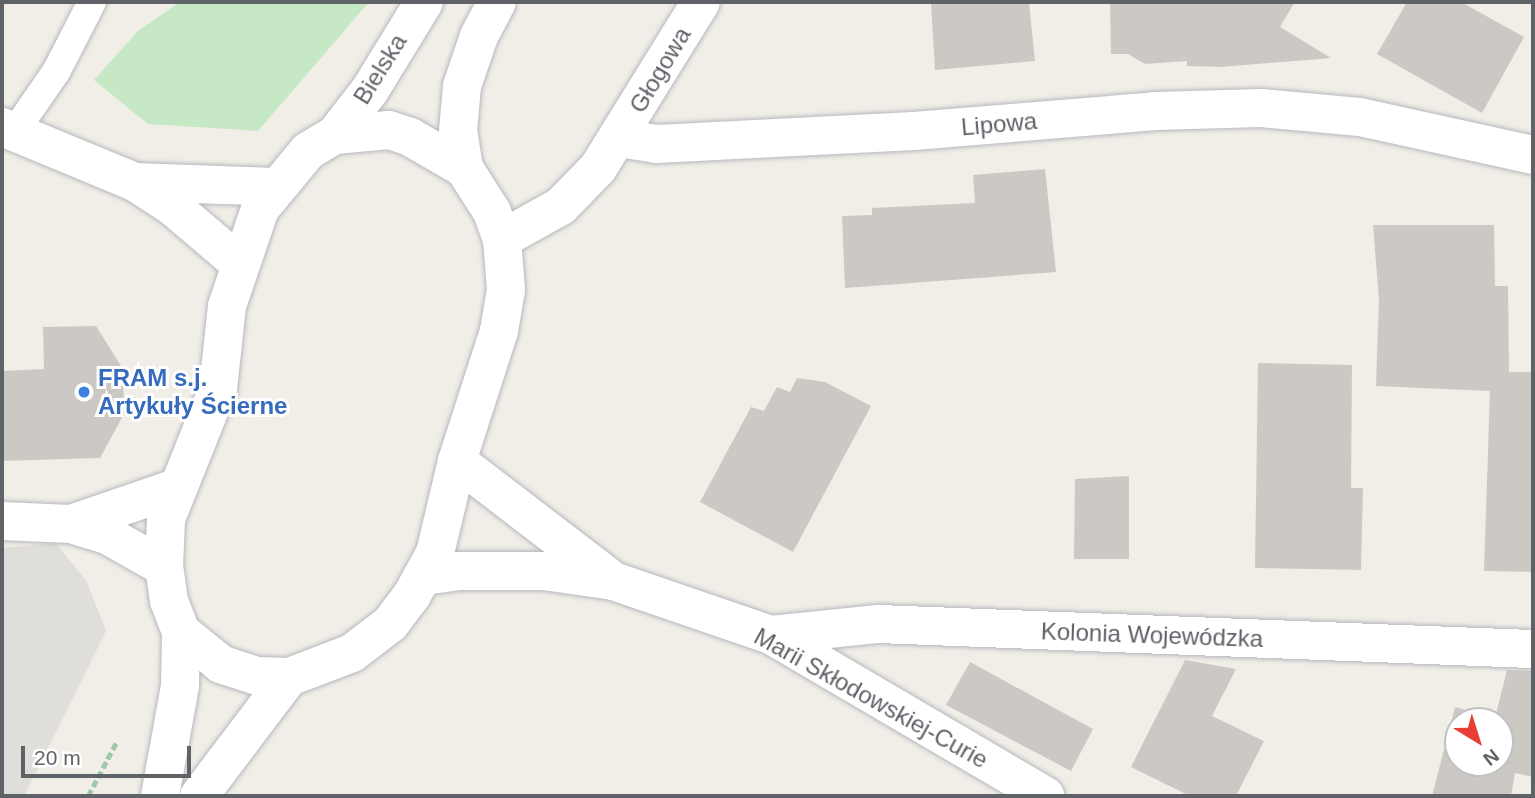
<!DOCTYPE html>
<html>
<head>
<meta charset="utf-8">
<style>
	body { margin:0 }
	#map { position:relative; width:1535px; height:798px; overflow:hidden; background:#f1eee8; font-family:Arial,sans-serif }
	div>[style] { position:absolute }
	.industrial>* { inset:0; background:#e0deda }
	.green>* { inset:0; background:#c6e8c5 }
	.building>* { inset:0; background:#ccc9c5 }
	.path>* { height:4.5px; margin-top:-2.25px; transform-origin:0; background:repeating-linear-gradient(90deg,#9ec9a8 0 7px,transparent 0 10.5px) }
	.roads { filter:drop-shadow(0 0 2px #b5b8bc) drop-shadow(0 0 2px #b5b8bc) }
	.service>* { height:28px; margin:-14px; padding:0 14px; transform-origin:14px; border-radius:14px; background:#fff }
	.minor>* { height:38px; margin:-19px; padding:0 19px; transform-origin:19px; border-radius:19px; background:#fff }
	.secondary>* { height:38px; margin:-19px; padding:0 19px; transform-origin:19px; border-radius:19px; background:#fff }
	.dots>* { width:19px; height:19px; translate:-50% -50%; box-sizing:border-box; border:4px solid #fff; border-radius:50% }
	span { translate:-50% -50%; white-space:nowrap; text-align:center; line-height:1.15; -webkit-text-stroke:6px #fff; paint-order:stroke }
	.street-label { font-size:24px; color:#5f6368 }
	.shop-label { font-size:24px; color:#366cbe; font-weight:700 }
	.left { translate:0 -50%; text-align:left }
	.frame { position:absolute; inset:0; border:4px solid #5f6368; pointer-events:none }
	.north { position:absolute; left:1444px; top:707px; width:70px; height:70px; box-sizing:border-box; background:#fff; border:2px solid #bfc1c3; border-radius:50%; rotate:142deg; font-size:19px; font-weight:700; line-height:28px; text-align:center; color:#5f6368 }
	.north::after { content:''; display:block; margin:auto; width:24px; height:32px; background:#e93e35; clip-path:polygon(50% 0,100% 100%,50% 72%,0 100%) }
	.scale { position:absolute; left:21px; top:746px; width:170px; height:32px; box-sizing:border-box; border:4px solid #5f6368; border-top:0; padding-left:9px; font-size:21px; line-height:24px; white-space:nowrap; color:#5f6368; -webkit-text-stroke:5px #fff; paint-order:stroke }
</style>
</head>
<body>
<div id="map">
	<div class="industrial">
		<div style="clip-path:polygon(56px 543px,87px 582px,106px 631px,24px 796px,2px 796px,2px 548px)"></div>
	</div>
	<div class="green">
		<div style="clip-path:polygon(180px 2px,369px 2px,258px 131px,148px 124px,94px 80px,138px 31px)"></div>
	</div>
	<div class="building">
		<div style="clip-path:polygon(931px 2px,1029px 2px,1035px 61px,935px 70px)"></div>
		<div style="clip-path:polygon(1110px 2px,1295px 2px,1280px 27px,1331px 58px,1221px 67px,1187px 66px,1187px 61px,1145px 64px,1128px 54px,1111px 54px)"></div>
		<div style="clip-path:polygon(1407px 2px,1461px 2px,1524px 37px,1482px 113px,1377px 54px)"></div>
		<div style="clip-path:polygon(1045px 169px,1056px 272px,845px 288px,842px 216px,872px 215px,872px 208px,975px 203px,973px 175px)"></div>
		<div style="clip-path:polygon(1373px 225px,1494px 225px,1495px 286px,1508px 286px,1509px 372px,1533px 372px,1533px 572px,1484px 571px,1490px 391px,1376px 386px,1379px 300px)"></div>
		<div style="clip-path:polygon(96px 326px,123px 369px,124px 414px,100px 458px,2px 461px,2px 371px,44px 369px,43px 327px)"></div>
		<div style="clip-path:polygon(1258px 363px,1352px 365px,1351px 488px,1363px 488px,1361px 570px,1255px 568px)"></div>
		<div style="clip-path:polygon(797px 378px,825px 382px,871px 406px,793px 552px,700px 502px,751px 407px,764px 411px,777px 387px,790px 392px)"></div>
		<div style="clip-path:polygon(1129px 476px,1129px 559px,1074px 559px,1075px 479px)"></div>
		<div style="clip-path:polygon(1185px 660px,1236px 669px,1212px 716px,1264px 741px,1236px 796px,1190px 796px,1131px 767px)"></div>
		<div style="clip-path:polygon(970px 662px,1093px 729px,1071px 771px,946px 705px)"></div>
		<div style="clip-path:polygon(evenodd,1507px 670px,1533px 671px,1533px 777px,1515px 773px,1511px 796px,1432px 796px,1455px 707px,1495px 718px,1507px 670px,1458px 721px,1500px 721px,1500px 763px,1458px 763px,1458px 721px)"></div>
	</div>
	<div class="path">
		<div style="left:88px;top:796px;width:62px;rotate:-62.2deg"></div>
	</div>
	<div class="roads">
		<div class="service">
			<div style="left:13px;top:134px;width:75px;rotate:-55.3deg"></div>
			<div style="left:56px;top:72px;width:79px;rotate:-62.8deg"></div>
		</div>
		<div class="minor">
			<div style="left:2px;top:127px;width:144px;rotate:22.5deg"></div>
			<div style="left:135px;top:182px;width:44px;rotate:33deg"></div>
			<div style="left:172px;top:206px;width:88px;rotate:40.4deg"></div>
			<div style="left:619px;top:138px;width:37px;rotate:9deg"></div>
			<div style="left:656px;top:144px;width:258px;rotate:-2.9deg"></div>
			<div style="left:914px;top:131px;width:242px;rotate:-4.7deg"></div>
			<div style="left:1155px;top:111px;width:106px;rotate:-1.6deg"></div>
			<div style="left:1261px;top:108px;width:99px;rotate:5.2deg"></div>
			<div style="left:1360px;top:117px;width:177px;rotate:12.4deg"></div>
			<div style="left:135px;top:182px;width:140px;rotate:2deg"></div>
			<div style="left:502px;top:239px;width:68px;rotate:-29.2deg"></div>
			<div style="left:561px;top:206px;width:53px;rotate:-45.8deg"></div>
			<div style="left:598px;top:168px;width:195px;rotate:-58.2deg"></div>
			<div style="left:457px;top:461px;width:190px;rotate:37.5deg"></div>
			<div style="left:2px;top:521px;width:69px;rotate:2.5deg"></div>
			<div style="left:71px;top:524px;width:38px;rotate:17deg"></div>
			<div style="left:107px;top:535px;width:65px;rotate:29.3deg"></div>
			<div style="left:71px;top:524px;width:111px;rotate:-18.9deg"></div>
			<div style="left:424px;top:576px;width:36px;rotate:-8deg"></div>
			<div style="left:460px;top:571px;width:84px"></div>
			<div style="left:544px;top:571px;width:70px;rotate:8.2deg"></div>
			<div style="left:613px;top:581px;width:167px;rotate:18.9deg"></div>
			<div style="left:771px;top:635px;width:318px;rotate:30.4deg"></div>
			<div style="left:771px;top:635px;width:108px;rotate:-5.9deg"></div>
			<div style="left:878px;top:624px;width:655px;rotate:2.19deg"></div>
		</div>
		<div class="secondary">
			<div style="left:389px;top:130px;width:22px;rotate:18deg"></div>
			<div style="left:410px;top:137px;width:62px;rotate:29.9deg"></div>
			<div style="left:464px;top:168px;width:52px;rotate:57.5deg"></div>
			<div style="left:492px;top:212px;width:29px;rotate:70deg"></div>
			<div style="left:502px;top:239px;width:51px;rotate:85.5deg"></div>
			<div style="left:506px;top:290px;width:42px;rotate:99.7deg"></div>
			<div style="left:499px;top:331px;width:137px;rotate:107.9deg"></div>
			<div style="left:457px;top:461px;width:95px;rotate:103.4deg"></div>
			<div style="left:435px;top:553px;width:48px;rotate:118.7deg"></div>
			<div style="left:412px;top:595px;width:36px;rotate:127deg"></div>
			<div style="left:390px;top:624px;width:48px;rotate:142.7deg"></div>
			<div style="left:352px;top:653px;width:67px;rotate:159.1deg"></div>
			<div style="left:289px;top:677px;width:32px;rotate:-178deg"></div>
			<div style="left:257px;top:676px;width:38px;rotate:-162deg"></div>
			<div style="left:221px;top:664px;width:51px;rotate:-141.3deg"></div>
			<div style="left:181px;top:632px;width:33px;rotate:-111deg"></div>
			<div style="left:169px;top:601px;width:34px;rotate:-98deg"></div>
			<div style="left:164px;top:567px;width:48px;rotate:-87.6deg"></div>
			<div style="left:166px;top:519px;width:140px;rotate:-68.2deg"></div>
			<div style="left:218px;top:389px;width:83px;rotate:-83.8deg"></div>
			<div style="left:227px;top:306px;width:102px;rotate:-71.2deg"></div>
			<div style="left:260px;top:209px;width:75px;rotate:-50.4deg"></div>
			<div style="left:308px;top:151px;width:31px;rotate:-31deg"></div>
			<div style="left:335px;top:135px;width:54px;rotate:-5.3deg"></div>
			<div style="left:335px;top:135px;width:57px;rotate:-52.1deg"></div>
			<div style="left:370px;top:90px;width:103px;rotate:-58.5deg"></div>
			<div style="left:464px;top:168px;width:37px;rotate:-99deg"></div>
			<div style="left:458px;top:131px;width:45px;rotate:-84.9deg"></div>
			<div style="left:462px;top:86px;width:53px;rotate:-71.2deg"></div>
			<div style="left:479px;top:36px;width:38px;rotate:-62deg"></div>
			<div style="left:160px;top:796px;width:112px;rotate:-79.7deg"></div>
			<div style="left:180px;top:686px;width:54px;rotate:-88.9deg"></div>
			<div style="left:199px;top:796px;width:149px;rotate:-52.9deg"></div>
		</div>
	</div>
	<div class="dots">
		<div style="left:84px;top:392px;background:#3f7fe0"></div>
	</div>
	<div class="street-label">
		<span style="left:380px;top:69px;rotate:-58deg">Bielska</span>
		<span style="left:660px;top:70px;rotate:-59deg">Głogowa</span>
		<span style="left:999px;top:124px;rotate:-5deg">Lipowa</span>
		<span style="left:1152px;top:635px;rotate:2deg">Kolonia Wojewódzka</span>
		<span style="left:871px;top:698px;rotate:29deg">Marii Skłodowskiej-Curie</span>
	</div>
	<div class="shop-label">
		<span class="left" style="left:98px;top:392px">FRAM s.j.<br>Artykuły Ścierne</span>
	</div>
	<div class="frame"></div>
	<div class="north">N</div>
	<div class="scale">20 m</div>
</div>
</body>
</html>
